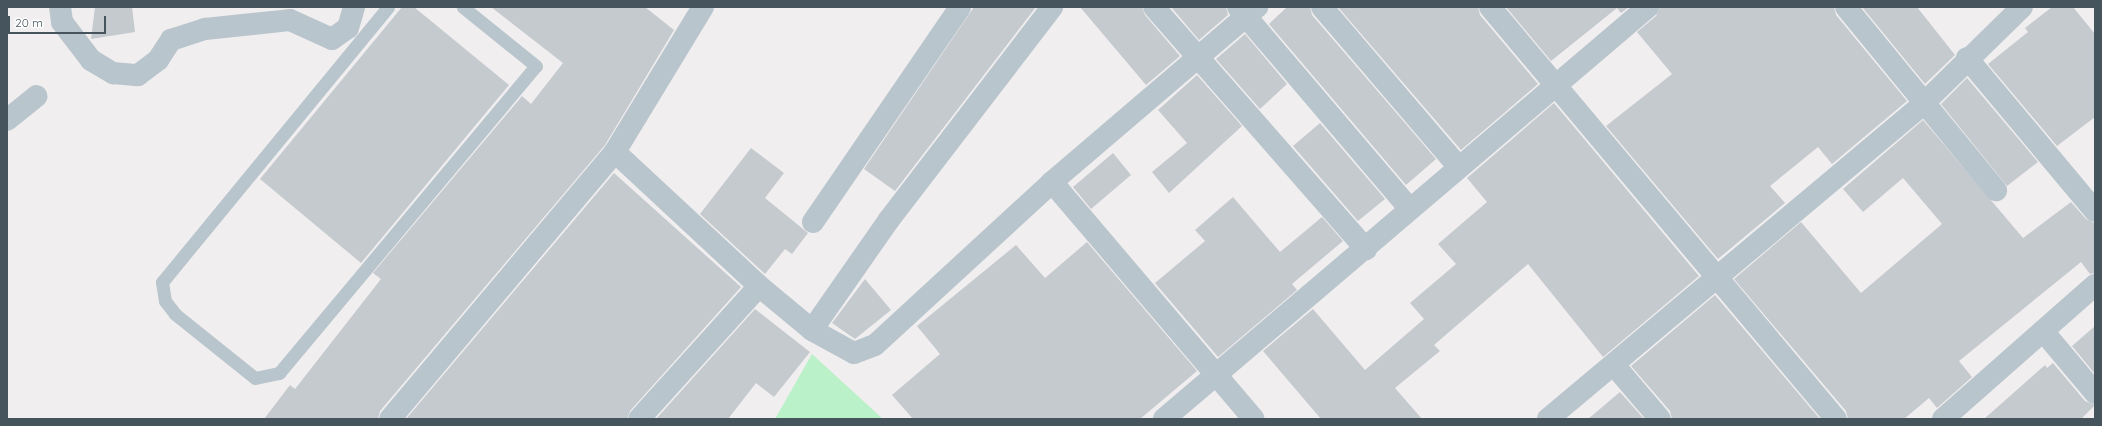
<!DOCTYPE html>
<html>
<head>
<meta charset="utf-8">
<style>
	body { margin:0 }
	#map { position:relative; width:2102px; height:426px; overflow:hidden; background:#f1eeef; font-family:Quicksand,sans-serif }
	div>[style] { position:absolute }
	.green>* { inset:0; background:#baf1c9 }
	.building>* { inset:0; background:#c5cacf }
	.service>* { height:13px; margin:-6.5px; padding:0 6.5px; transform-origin:6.5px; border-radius:6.5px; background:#b9c5cc }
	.minor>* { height:22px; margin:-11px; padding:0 11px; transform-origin:11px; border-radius:11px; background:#b9c5cc }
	span { translate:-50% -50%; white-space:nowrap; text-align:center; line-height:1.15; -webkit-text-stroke:3.5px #fff; paint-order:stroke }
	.frame { position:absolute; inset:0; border:8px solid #46555d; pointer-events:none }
	.scale { position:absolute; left:8px; top:16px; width:98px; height:18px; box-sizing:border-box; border:2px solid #46555d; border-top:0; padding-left:5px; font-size:12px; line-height:14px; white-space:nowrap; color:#46555d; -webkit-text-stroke:3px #fff; paint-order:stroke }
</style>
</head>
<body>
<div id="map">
	<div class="green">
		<div style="clip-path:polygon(812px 354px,883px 419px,775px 419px)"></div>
	</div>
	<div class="building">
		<div style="clip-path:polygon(95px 7px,132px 7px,135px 32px,91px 39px)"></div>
		<div style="clip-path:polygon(402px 7px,414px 7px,509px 85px,361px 263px,260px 179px)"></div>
		<div style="clip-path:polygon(491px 7px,645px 7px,674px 30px,605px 145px,380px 411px,378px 419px,264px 419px,290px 385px,295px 389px,381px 279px,373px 273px,522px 96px,531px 104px,563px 63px)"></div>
		<div style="clip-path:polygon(974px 7px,1036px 7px,895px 191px,864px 169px)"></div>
		<div style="clip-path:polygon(1080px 7px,1142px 7px,1145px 15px,1180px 56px,1146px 85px)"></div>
		<div style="clip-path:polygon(1171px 7px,1226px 7px,1228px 15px,1199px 40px)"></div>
		<div style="clip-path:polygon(1287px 7px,1310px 7px,1312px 15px,1436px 159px,1406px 185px,1269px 24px)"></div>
		<div style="clip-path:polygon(1338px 7px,1478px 7px,1480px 15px,1538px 84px,1461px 150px)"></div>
		<div style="clip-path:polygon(1506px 7px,1629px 7px,1621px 13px,1617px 8px,1551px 61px)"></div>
		<div style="clip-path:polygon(1660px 7px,1834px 7px,1836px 15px,1907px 101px,1832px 164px,1818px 147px,1770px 186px,1785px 203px,1718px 259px,1606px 126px,1672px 74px,1637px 32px,1656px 16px)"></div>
		<div style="clip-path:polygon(1862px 7px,1917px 7px,1955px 55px,1925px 84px)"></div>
		<div style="clip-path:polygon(2052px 7px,2073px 7px,2095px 34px,2095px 117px,2057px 146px,1988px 64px,2028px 32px,2025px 28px)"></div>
		<div style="clip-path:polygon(1245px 34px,1287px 84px,1260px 109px,1216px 59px)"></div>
		<div style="clip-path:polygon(1197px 75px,1242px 126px,1169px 193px,1152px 172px,1187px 143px,1158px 110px)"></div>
		<div style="clip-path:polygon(1967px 78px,2038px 162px,2007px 186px,1941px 104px)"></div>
		<div style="clip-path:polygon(1554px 103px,1699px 276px,1603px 357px,1528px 264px,1434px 345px,1440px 351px,1395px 388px,1422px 419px,1321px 419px,1263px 351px,1313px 309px,1365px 370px,1424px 319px,1410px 303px,1456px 264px,1438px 244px,1487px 202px,1467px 178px)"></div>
		<div style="clip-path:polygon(1923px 120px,2023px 238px,2071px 202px,2086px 219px,2095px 223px,2095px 273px,2090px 274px,2081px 262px,1959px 361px,1972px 377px,1937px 408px,1929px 398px,1904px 419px,1848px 419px,1846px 411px,1734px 279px,1801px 222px,1861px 293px,1942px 224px,1903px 178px,1863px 212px,1843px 189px)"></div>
		<div style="clip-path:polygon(1320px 123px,1385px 199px,1358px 221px,1293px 146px)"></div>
		<div style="clip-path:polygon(751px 148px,784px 173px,765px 198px,808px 233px,792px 254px,785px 249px,765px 274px,700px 214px)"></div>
		<div style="clip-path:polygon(1113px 153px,1131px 175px,1091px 209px,1073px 187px)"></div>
		<div style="clip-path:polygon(614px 173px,741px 287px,630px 411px,627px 419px,406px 419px)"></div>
		<div style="clip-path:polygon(1233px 197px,1280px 252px,1322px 217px,1343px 241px,1292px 284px,1297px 290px,1218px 357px,1155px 283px,1205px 241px,1195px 230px)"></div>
		<div style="clip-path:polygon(1087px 242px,1197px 371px,1140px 419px,913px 419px,892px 395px,940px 354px,917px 326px,1016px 245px,1045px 278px)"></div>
		<div style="clip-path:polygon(865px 279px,891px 310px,855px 339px,832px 323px)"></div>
		<div style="clip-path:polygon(1715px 295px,1820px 419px,1672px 419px,1670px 411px,1631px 366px)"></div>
		<div style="clip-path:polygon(755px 309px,810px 352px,774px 397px,756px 383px,728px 419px,656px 419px)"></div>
		<div style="clip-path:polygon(2095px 326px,2095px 374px,2072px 346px)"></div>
		<div style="clip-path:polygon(2053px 363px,2085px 401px,2095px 405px,2081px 419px,1984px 419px,2045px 365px,2047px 368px)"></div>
		<div style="clip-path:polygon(1620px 392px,1644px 419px,1588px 419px)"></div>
	</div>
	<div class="service">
		<div style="left:388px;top:7px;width:356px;rotate:129.4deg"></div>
		<div style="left:162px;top:282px;width:19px;rotate:81deg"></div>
		<div style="left:165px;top:301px;width:16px;rotate:52deg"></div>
		<div style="left:175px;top:314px;width:102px;rotate:38.7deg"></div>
		<div style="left:255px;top:378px;width:25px;rotate:-12deg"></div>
		<div style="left:279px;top:373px;width:400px;rotate:-50.1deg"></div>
		<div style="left:536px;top:66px;width:94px;rotate:-141.1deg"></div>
	</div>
	<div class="minor">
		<div style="left:60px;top:7px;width:15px;rotate:82deg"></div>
		<div style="left:62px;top:22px;width:48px;rotate:52.7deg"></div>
		<div style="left:91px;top:60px;width:26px;rotate:31deg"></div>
		<div style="left:113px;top:73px;width:25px;rotate:5deg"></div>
		<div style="left:138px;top:75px;width:25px;rotate:-37deg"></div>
		<div style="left:158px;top:60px;width:24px;rotate:-57deg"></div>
		<div style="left:171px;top:40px;width:36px;rotate:-18deg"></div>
		<div style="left:205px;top:29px;width:85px;rotate:-6deg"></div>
		<div style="left:290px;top:20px;width:46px;rotate:24.3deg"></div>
		<div style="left:332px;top:39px;width:19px;rotate:-35deg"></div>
		<div style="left:348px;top:28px;width:22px;rotate:-74deg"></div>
		<div style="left:703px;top:7px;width:170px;rotate:121.3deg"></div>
		<div style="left:615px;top:152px;width:197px;rotate:42.9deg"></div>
		<div style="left:759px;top:286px;width:69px;rotate:39.7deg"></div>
		<div style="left:812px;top:330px;width:48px;rotate:28.7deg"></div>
		<div style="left:854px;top:353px;width:22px;rotate:-21deg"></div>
		<div style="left:875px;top:345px;width:241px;rotate:-42.6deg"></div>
		<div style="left:1052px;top:182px;width:270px;rotate:-40.5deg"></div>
		<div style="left:1154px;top:7px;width:322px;rotate:48.8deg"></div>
		<div style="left:1238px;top:7px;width:264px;rotate:49.6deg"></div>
		<div style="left:1322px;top:7px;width:209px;rotate:49.5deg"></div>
		<div style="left:1490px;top:7px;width:538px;rotate:49.98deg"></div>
		<div style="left:1846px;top:7px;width:237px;rotate:50.7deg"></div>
		<div style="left:1967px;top:58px;width:199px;rotate:50.1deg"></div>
		<div style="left:7px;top:120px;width:38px;rotate:-39deg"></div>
		<div style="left:1052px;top:182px;width:311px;rotate:49.6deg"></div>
		<div style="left:813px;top:222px;width:260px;rotate:-55.6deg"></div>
		<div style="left:812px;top:330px;width:133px;rotate:-55.1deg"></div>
		<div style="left:888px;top:221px;width:270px;rotate:-52.5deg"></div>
		<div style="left:2043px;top:331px;width:81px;rotate:50deg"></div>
		<div style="left:1614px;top:365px;width:71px;rotate:49.6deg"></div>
		<div style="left:390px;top:419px;width:349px;rotate:-49.9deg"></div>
		<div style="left:639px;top:419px;width:179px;rotate:-47.9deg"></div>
		<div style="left:1164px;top:419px;width:636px;rotate:-40.41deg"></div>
		<div style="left:1548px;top:419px;width:491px;rotate:-40deg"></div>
		<div style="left:1924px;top:103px;width:137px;rotate:-44.4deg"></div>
		<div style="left:1943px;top:419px;width:203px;rotate:-41.4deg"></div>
	</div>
	<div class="frame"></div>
	<div class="scale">20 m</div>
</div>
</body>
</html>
